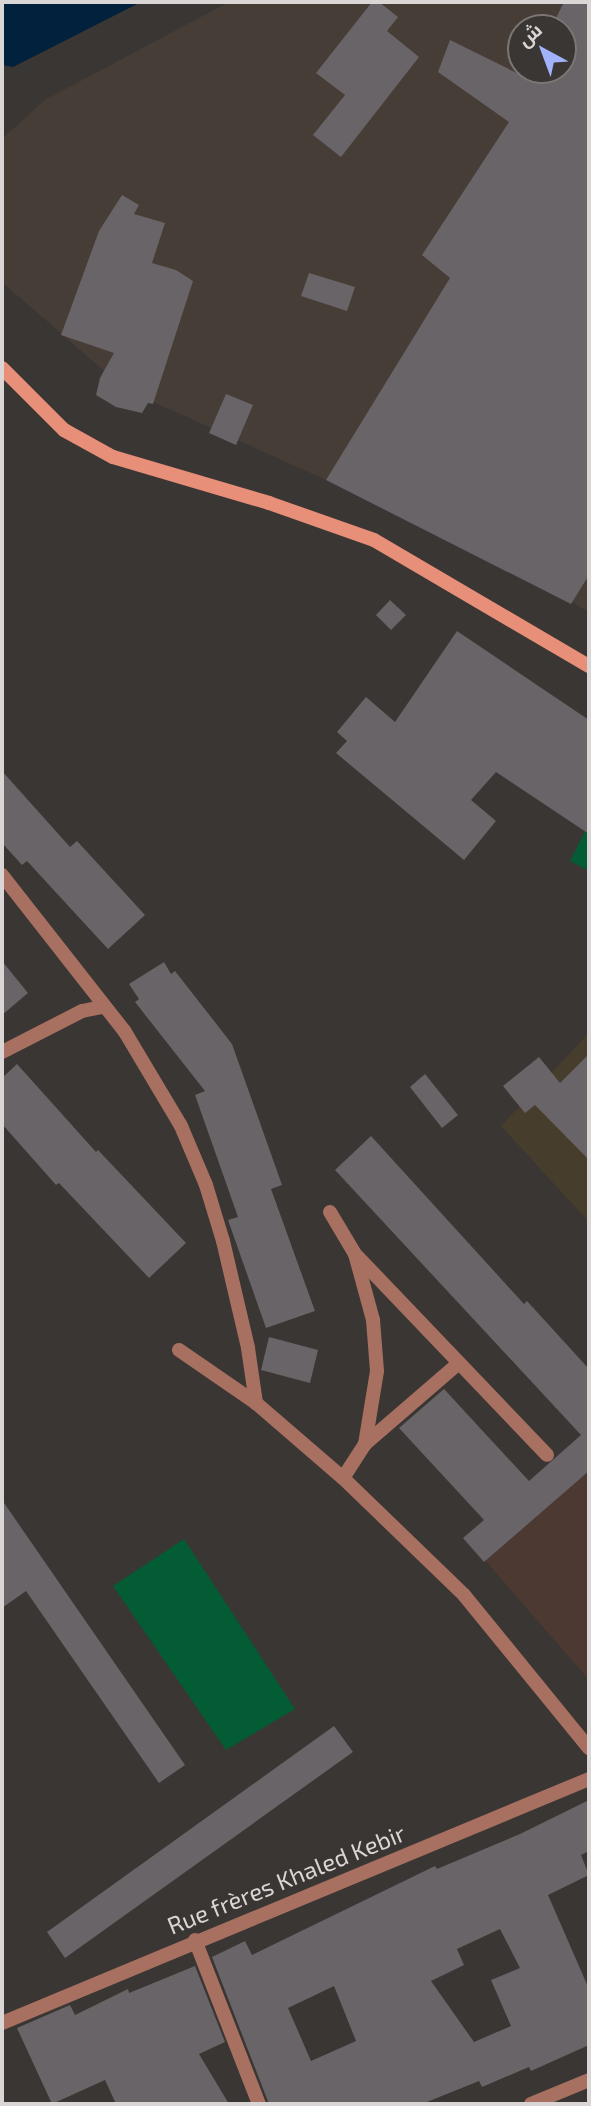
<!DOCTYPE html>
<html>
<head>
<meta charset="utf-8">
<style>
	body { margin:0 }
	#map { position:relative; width:591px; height:2106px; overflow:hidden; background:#3a3633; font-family:"Exo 2",Cairo,sans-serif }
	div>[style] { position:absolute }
	.commercial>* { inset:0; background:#473d2c }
	.built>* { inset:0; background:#473d37 }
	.education>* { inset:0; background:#4c3931 }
	.green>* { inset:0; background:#035c34 }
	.water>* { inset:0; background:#01213c }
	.building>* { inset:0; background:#686467 }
	.minor>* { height:14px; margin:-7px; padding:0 7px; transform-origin:7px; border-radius:7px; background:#a87061 }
	.secondary>* { height:14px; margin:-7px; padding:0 7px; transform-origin:7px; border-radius:7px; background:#e78f78 }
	span { translate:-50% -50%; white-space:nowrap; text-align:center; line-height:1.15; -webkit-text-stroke:6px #3a3633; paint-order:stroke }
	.street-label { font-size:24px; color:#d9d6d5 }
	.frame { position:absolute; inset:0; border:4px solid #d9d6d5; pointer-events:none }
	.north { position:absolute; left:507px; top:14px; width:70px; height:70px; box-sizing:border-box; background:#3a3633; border:2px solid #7a7674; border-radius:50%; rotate:319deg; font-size:19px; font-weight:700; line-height:28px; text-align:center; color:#d9d6d5 }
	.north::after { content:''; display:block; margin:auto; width:24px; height:32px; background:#a3b2fd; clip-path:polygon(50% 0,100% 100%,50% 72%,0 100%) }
</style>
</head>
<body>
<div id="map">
	<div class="commercial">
		<div style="clip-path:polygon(589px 1033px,589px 1222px,501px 1126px)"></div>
	</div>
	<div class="built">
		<div style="clip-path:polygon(evenodd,229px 2px,589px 2px,589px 612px,388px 495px,326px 480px,125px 389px,2px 282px,2px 139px,45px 100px,229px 2px,521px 28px,563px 28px,563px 70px,521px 70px,521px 28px)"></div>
	</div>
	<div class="education">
		<div style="clip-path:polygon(589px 1439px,589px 1680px,471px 1544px)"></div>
	</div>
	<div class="green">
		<div style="clip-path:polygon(589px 824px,589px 871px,570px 861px)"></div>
		<div style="clip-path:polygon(184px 1539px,295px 1709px,226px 1750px,113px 1586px)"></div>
	</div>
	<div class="water">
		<div style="clip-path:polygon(2px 2px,141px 2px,13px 67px,2px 65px)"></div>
	</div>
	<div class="building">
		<div style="clip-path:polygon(372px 2px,379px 2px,398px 17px,387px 31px,419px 57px,341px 157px,313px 135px,345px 95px,316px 73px)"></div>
		<div style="clip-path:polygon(564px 2px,589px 2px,589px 575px,571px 604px,326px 480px,450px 278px,422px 255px,509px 122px,438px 72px,450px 40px,529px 79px,533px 70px,563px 70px,563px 28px,551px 28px)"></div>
		<div style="clip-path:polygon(122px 195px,139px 205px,134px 214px,165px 223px,152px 263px,176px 270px,193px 281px,153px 404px,148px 403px,142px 413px,116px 407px,96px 395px,100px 378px,114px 353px,61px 335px,99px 231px)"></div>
		<div style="clip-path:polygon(309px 273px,355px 287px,347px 311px,301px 296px)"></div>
		<div style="clip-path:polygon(226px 394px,253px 405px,236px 445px,209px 433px)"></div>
		<div style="clip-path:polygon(390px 600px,406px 615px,391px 630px,376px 615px)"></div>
		<div style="clip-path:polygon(457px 631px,589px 720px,589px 834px,496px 772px,471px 800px,496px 821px,464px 860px,336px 753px,347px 741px,337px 732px,366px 697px,395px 722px)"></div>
		<div style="clip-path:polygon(2px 771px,70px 847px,77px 841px,145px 915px,108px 949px,27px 861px,22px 865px,2px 843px)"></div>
		<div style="clip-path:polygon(2px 961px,28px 993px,2px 1015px)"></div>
		<div style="clip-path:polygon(164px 962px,171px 974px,175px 971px,232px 1044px,282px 1185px,271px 1189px,315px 1311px,266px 1328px,228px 1220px,238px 1217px,195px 1095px,205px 1091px,135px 1002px,139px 999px,129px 984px)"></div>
		<div style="clip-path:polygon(589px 1054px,589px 1160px,535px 1105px,525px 1113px,503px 1086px,539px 1057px,560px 1083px)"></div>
		<div style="clip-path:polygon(17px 1064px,96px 1152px,98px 1150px,186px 1243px,149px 1278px,59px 1183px,56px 1185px,2px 1124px,2px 1078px)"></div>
		<div style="clip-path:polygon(425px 1074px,458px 1115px,442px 1128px,410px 1087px)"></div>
		<div style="clip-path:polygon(371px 1136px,524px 1304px,527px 1301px,589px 1369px,589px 1471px,484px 1562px,463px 1538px,484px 1520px,399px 1428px,444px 1389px,529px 1481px,581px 1435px,335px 1170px)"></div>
		<div style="clip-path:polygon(269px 1337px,318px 1350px,310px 1383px,261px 1370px)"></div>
		<div style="clip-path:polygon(2px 1500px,185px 1765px,159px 1783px,26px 1591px,2px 1608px)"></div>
		<div style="clip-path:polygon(334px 1726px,353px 1752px,65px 1958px,47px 1932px)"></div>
		<div style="clip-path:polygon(evenodd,589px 1800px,589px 1851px,581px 1855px,589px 1875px,548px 1895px,589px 1989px,589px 2045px,531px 2071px,529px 2067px,482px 2087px,479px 2081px,422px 2104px,269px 2104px,212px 1957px,245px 1941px,252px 1955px,435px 1866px,437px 1869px,520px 1834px,589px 1800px,500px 1929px,520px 1968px,491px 1980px,511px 2026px,474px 2042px,431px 1981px,464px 1965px,457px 1949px,500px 1929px,589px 1800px,334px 1986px,356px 2041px,311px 2061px,288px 2008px,334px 1986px)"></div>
		<div style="clip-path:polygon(195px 1966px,225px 2042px,199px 2054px,229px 2104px,116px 2104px,105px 2080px,52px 2104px,17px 2028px,70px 2005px,75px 2015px,128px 1989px,129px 1993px)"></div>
	</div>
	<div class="minor">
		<div style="left:2px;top:875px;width:199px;rotate:51.9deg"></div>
		<div style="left:125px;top:1032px;width:109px;rotate:59.2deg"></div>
		<div style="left:181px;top:1126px;width:64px;rotate:67deg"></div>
		<div style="left:206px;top:1185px;width:59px;rotate:73.1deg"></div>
		<div style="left:223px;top:1241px;width:110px;rotate:76.8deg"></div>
		<div style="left:248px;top:1348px;width:56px;rotate:81.7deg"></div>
		<div style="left:2px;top:1052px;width:90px;rotate:-27.1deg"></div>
		<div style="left:82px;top:1011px;width:21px;rotate:-11deg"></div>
		<div style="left:330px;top:1212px;width:49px;rotate:59.2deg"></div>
		<div style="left:355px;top:1254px;width:68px;rotate:74.7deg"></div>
		<div style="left:373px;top:1320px;width:51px;rotate:85.5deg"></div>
		<div style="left:377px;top:1371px;width:74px;rotate:99.3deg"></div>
		<div style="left:365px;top:1444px;width:40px;rotate:122.9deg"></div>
		<div style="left:357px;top:1256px;width:275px;rotate:46.3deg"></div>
		<div style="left:179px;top:1350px;width:93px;rotate:34.5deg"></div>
		<div style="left:256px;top:1403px;width:115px;rotate:40.8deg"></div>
		<div style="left:343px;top:1478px;width:168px;rotate:44deg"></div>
		<div style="left:464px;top:1595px;width:198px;rotate:50.8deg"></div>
		<div style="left:365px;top:1444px;width:124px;rotate:-40.8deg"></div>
		<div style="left:195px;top:1940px;width:176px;rotate:68.7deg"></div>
		<div style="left:2px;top:2023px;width:636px;rotate:-22.57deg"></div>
		<div style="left:531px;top:2104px;width:63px;rotate:-22.5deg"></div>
	</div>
	<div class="secondary">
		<div style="left:2px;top:368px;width:88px;rotate:45deg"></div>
		<div style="left:64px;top:430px;width:56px;rotate:28.9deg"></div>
		<div style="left:113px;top:457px;width:163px;rotate:16.4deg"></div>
		<div style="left:269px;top:503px;width:111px;rotate:19.4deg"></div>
		<div style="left:374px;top:540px;width:249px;rotate:30.4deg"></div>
	</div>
	<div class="street-label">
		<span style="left:286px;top:1879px;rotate:-22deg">Rue frères Khaled Kebir</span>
	</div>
	<div class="frame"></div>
	<div class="north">ش</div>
</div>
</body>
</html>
